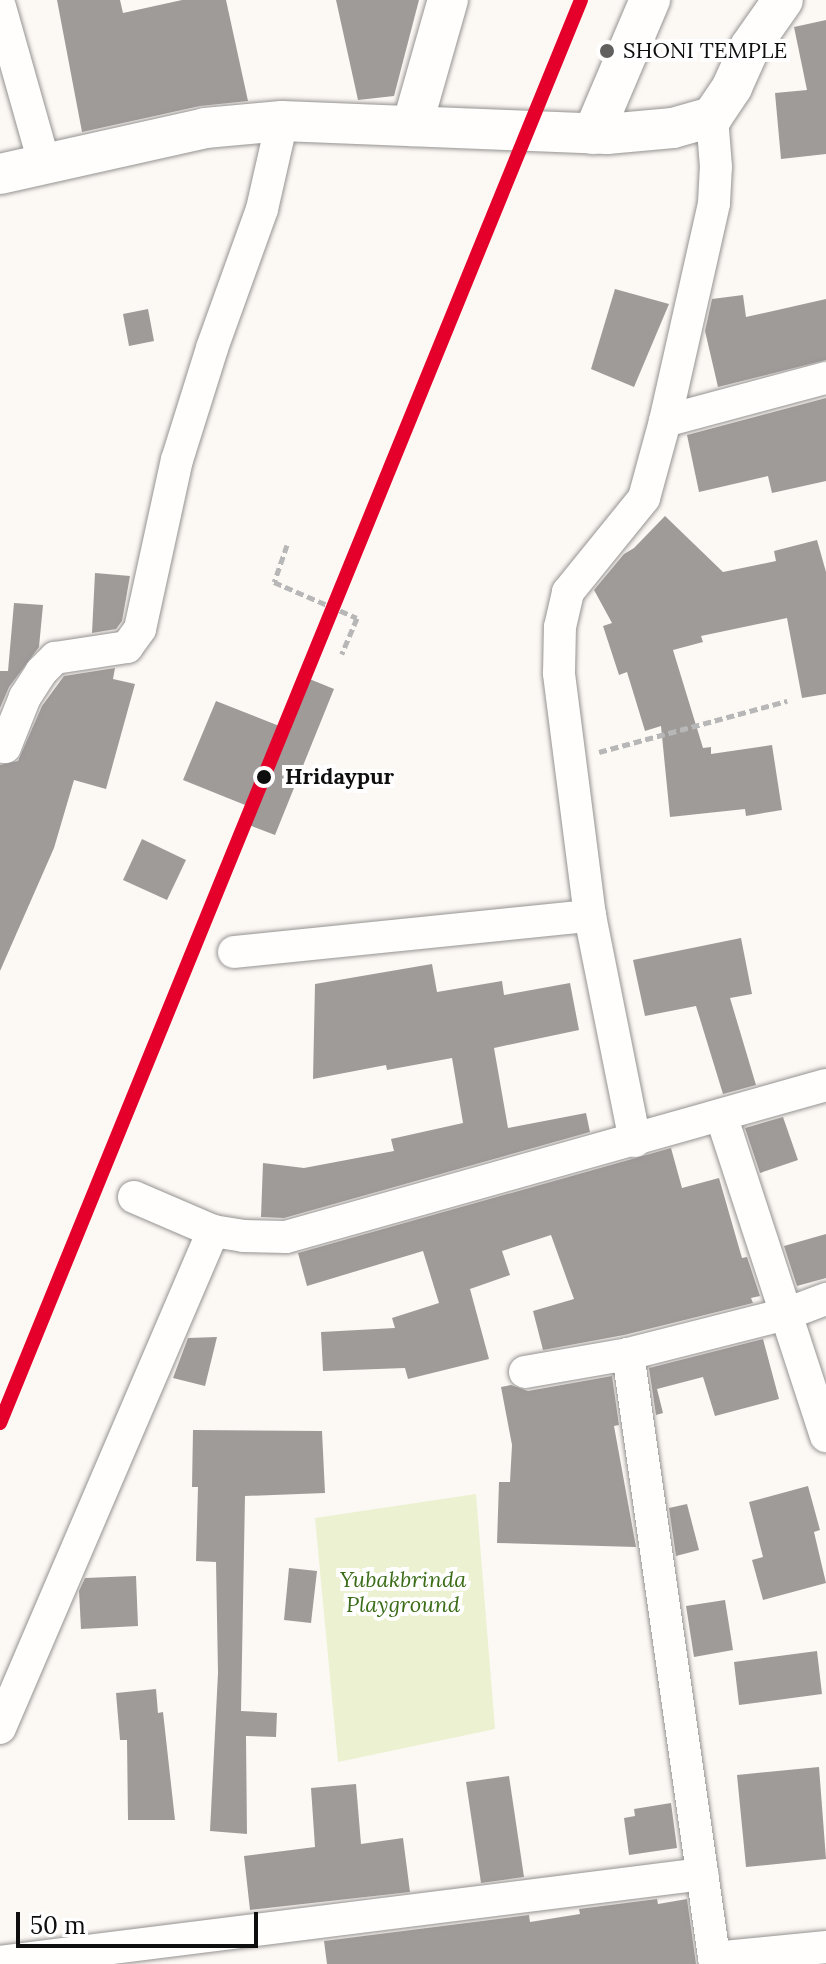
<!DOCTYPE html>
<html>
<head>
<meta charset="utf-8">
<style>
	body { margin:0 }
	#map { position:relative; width:826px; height:1964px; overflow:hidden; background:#fcf8f4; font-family:Lora,serif }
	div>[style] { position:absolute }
	.green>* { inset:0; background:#ecf2d1 }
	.building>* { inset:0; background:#9f9b99 }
	.path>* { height:5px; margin-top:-2.5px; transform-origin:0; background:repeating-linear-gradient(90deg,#b8b7b7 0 8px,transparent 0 12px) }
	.roads { filter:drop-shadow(0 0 2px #959392) drop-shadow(0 0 2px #959392) }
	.minor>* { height:32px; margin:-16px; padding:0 16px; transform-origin:16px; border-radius:16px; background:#fffefd }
	.tertiary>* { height:40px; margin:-20px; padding:0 20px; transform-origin:20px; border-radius:20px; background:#fffefd }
	.rail-1>* { height:14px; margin:-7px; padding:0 7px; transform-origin:7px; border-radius:7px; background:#e4002b }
	.dots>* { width:22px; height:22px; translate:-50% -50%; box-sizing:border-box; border:4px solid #fff; border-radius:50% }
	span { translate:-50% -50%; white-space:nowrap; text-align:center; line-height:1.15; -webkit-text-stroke:8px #fff; paint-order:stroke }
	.poi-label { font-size:22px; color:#0e0e0e }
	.left { translate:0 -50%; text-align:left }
	.stop-label { font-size:22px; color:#0e0e0e; font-weight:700 }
	.park-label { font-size:22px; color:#3b6d18; font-style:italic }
	.scale { position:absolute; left:16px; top:1912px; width:242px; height:36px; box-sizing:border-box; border:4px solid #0e0e0e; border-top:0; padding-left:10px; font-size:24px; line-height:28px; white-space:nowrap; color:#0e0e0e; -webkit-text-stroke:6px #fff; paint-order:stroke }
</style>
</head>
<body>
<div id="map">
	<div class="green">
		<div style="clip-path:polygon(476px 1494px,495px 1729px,338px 1762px,315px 1518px)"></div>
	</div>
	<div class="building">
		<div style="clip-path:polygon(57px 0,120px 0,123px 13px,182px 0,226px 0,248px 101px,200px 106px,82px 132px)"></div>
		<div style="clip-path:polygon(336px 0,419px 0,394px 96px,358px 100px)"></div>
		<div style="clip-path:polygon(826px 20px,826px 154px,781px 159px,775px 93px,807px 90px,794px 27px)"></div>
		<div style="clip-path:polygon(615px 289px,669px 304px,634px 387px,591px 369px)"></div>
		<div style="clip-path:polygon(743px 295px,746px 317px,826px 299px,826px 360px,718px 387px,705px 331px,712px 299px)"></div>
		<div style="clip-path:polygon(148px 309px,154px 341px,129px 346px,123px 314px)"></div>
		<div style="clip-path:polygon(826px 398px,826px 481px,772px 493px,768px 476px,699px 492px,687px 435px)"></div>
		<div style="clip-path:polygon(665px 516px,723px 572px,776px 561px,774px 551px,817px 540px,826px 572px,826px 694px,802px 698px,787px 618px,701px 636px,703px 642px,673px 650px,703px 748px,711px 747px,711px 754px,772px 745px,782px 810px,746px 816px,745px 809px,670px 817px,661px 726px,645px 731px,627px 672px,619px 675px,603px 626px,612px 623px,594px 590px,624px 554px,634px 548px)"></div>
		<div style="clip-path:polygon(95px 573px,130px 576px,122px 621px,116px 629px,92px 633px)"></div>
		<div style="clip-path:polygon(14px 603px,43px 605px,39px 647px,9px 687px,0 708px,0 671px,8px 671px)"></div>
		<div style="clip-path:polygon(115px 668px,113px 679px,135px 684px,106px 789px,74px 780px,54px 848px,0 971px,0 765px,18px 761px,42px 706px,64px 676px)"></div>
		<div style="clip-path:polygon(307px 678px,334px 689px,275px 835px,249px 825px,255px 809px,183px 780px,216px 701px,287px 729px)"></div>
		<div style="clip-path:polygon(142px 839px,186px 860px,167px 900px,123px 880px)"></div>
		<div style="clip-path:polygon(741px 938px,752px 994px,730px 998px,756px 1085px,723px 1094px,696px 1006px,645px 1016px,633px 960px)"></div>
		<div style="clip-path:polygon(432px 964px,437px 992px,502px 981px,504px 995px,570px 983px,579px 1030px,494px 1048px,508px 1128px,586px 1113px,590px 1132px,284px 1218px,261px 1217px,263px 1163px,304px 1168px,394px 1151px,391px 1139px,463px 1123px,452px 1058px,387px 1070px,386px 1065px,313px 1079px,315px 984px)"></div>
		<div style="clip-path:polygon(783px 1117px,798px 1160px,760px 1173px,745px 1128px)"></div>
		<div style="clip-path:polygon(671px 1148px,682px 1188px,719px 1178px,742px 1258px,747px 1257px,760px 1296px,751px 1298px,753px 1303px,624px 1335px,543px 1350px,533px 1311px,574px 1299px,551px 1235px,502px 1251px,510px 1275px,470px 1289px,489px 1359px,408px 1379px,405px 1368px,323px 1371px,321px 1332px,395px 1328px,392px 1318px,439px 1303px,423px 1251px,307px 1286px,298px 1253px)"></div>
		<div style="clip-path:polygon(826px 1234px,826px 1278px,797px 1286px,784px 1246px)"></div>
		<div style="clip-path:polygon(217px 1337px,205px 1386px,173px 1378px,188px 1338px)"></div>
		<div style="clip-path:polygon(763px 1339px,779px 1399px,715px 1416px,703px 1377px,657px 1389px,663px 1413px,656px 1415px,649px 1368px)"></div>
		<div style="clip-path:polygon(612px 1376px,619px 1425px,614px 1426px,636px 1547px,497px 1543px,499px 1482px,510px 1482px,512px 1445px,501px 1387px,511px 1385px,528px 1391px)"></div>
		<div style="clip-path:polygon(193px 1430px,322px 1431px,325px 1493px,245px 1496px,241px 1711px,277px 1713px,276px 1737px,246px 1736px,247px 1834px,210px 1831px,218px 1673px,216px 1562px,196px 1561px,198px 1487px,192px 1487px)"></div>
		<div style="clip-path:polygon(808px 1486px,820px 1530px,814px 1532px,826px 1583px,763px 1600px,752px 1560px,763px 1557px,749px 1502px)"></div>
		<div style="clip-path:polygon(687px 1504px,699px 1550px,676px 1556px,669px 1508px)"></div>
		<div style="clip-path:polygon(289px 1568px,317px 1571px,311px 1623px,284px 1620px)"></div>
		<div style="clip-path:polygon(136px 1576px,138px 1626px,81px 1629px,79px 1591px,85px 1578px)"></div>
		<div style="clip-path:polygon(725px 1600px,733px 1650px,694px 1657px,686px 1606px)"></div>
		<div style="clip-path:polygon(817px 1651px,822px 1694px,739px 1705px,734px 1662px)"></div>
		<div style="clip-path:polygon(156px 1689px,158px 1713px,163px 1712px,175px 1820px,128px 1820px,127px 1740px,120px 1740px,116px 1693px)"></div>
		<div style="clip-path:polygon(819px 1767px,826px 1859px,746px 1867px,737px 1775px)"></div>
		<div style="clip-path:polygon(509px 1776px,524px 1877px,481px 1883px,466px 1782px)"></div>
		<div style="clip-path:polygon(356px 1784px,361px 1844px,403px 1838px,410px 1892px,250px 1910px,244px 1856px,315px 1847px,311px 1788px)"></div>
		<div style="clip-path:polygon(671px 1803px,677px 1848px,629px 1855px,624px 1818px,635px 1816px,634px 1809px)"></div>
		<div style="clip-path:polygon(657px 1899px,658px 1904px,687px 1899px,696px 1964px,327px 1964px,324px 1941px,529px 1915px,530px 1922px,580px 1914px,579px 1909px)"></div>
	</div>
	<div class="path">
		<div style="left:287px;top:545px;width:39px;rotate:109deg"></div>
		<div style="left:274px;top:582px;width:90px;rotate:23.4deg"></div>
		<div style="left:357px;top:618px;width:39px;rotate:113deg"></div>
		<div style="left:599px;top:752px;width:195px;rotate:-15.2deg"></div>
	</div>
	<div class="roads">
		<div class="minor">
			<div style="left:0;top:7px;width:162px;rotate:74.2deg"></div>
			<div style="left:665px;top:421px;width:167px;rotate:-15deg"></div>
			<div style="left:0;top:746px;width:5px;rotate:11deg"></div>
			<div style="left:5px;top:747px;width:54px;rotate:-68.2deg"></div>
			<div style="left:25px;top:697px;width:30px;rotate:-57deg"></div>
			<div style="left:41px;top:672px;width:20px;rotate:-45deg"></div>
			<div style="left:55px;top:658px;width:73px;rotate:-8.7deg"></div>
			<div style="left:127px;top:647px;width:22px;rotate:-54deg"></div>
			<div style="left:140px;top:629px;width:173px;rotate:-77.7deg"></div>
			<div style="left:177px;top:460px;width:117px;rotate:-72.6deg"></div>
			<div style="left:212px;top:348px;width:148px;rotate:-70.2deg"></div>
			<div style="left:262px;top:209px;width:90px;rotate:-77.2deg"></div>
			<div style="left:234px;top:952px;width:358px;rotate:-5.8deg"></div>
			<div style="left:721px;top:1115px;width:338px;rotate:71.9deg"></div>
			<div style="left:635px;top:1141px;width:229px;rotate:-101.3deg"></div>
			<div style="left:590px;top:916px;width:245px;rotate:-97.3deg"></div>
			<div style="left:559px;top:673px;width:46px;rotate:-88.8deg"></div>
			<div style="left:560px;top:627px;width:36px;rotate:-77deg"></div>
			<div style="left:568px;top:592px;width:121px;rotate:-51deg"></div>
			<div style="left:644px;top:498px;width:80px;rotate:-74.7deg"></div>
			<div style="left:665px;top:421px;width:223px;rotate:-77.3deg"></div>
			<div style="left:714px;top:203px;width:36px;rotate:-87deg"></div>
			<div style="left:716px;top:167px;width:50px;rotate:-94.6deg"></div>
			<div style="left:213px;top:1231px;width:30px;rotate:9deg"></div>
			<div style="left:243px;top:1236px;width:43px;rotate:1.3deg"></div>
			<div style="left:286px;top:1237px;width:561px;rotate:-15.72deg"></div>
			<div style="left:628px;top:1354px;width:616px;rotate:81.88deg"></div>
			<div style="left:525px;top:1372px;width:105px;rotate:-9.9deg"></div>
			<div style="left:628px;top:1354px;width:163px;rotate:-14.2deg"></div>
			<div style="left:786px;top:1314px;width:43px;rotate:-20.6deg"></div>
			<div style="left:0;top:1728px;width:541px;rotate:-66.8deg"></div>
			<div style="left:213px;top:1231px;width:86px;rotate:-156.7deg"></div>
			<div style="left:714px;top:1958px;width:113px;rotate:-5.6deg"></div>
			<div style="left:0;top:1962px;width:708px;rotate:-7.14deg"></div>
		</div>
		<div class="tertiary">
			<div style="left:412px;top:126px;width:131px;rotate:-74.1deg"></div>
			<div style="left:593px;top:134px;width:146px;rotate:-67deg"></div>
			<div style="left:0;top:174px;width:210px;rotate:-12.6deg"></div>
			<div style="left:205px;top:128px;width:77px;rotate:-5.2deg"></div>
			<div style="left:282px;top:121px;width:325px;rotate:2.3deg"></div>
			<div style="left:607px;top:134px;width:66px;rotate:-5.2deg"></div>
			<div style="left:673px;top:128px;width:41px;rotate:-15.8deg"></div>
			<div style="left:712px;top:117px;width:36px;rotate:-56deg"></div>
			<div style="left:732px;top:87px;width:44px;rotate:-65.8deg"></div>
			<div style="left:750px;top:47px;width:57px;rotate:-54.9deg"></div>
		</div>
	</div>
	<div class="rail-1">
		<div style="left:0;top:1423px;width:1537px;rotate:-67.79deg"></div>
	</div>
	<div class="dots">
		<div style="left:607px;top:51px;background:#61605e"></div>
		<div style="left:264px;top:777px;background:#0e0e0e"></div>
	</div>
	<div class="poi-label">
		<span class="left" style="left:623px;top:51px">SHONI TEMPLE</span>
	</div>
	<div class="stop-label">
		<span class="left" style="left:285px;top:777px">Hridaypur</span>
	</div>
	<div class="park-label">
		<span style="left:403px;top:1592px">Yubakbrinda<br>Playground</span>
	</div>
	<div class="scale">50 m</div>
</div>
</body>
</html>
